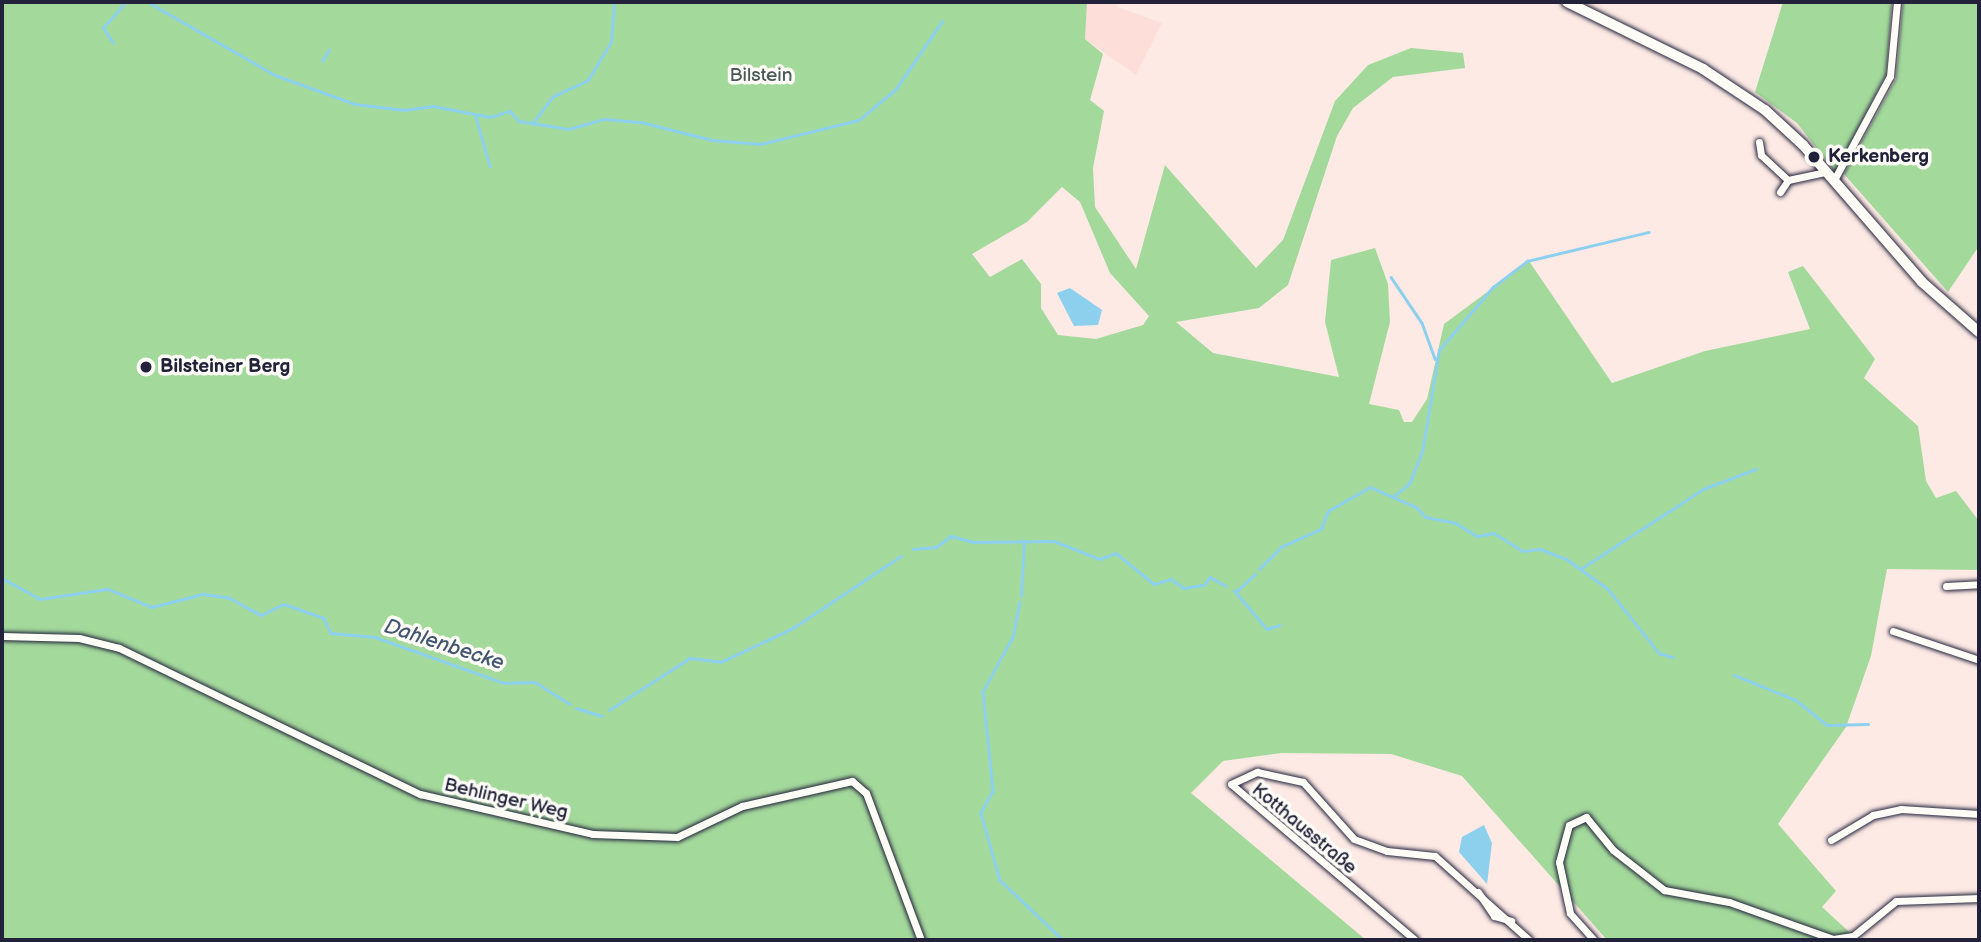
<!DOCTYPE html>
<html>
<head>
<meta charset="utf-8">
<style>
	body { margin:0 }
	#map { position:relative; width:1981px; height:942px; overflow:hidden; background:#fdeae5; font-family:"Balsamiq Sans",sans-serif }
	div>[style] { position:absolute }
	.built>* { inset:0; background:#fdded8 }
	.green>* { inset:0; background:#a4d99c }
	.water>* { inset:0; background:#8dd0ee }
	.stream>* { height:2.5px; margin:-1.25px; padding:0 1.25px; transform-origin:1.25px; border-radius:1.25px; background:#8dd0ee }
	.roads { filter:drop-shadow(0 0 2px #22223b) drop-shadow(0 0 2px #22223b) }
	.minor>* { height:7px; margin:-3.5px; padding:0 3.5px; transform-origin:3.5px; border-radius:3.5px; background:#fdfcf7 }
	.secondary>* { height:10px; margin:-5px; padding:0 5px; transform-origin:5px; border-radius:5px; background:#fdfcf7 }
	.dots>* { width:19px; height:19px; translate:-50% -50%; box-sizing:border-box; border:4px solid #fdfcf7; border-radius:50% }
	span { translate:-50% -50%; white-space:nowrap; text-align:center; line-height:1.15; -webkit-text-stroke:7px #fdfcf7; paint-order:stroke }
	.park-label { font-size:19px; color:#495958 }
	.poi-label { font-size:19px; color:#22223b; font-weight:700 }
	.left { translate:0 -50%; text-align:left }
	.street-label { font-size:19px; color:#22223b }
	.water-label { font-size:21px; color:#425671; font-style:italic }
	.frame { position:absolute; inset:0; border:4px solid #22223b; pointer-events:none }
</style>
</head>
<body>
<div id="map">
	<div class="built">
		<div style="clip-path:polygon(1087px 2px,1118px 2px,1117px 7px,1162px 23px,1136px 75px,1085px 39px)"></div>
	</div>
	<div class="green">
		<div style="clip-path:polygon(evenodd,2px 2px,1087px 2px,1085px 39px,1103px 54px,1090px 100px,1104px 111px,1093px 168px,1095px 207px,1136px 269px,1165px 165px,1256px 268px,1283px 240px,1335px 101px,1368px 65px,1411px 48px,1463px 53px,1465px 68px,1393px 77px,1353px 108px,1337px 136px,1288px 285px,1259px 308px,1176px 322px,1213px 353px,1339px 377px,1325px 322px,1331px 260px,1375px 248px,1388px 284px,1390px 322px,1369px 404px,1399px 410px,1404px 422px,1412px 422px,1427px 399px,1444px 324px,1529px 261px,1612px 383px,1705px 351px,1810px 329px,1788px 272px,1803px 266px,1875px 359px,1864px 378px,1918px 426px,1926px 481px,1936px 498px,1956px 491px,1979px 521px,1979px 570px,1887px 569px,1871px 656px,1846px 727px,1778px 824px,1836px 891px,1822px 907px,1858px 940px,1607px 940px,1462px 776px,1391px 754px,1281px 753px,1223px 761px,1191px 793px,1366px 940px,925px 940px,897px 874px,917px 940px,2px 940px,2px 2px,1062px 187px,1080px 202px,1110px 273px,1149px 316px,1143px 325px,1096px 339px,1058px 335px,1041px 308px,1041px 284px,1022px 259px,990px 277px,972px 254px,1027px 222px,1062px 187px)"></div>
		<div style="clip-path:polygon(1783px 2px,1892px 2px,1886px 75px,1835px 172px,1797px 123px,1755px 92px)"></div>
		<div style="clip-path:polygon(1903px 2px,1979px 2px,1979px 246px,1948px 292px,1844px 174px,1896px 79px)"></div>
	</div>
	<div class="water">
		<div style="clip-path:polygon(1070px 288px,1102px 310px,1098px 325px,1074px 326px,1057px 293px)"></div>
		<div style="clip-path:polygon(1484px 825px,1492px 843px,1487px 884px,1459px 852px,1462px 837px)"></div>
	</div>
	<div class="stream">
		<div style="left:148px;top:2px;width:146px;rotate:29.9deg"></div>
		<div style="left:275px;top:75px;width:85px;rotate:19.9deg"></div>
		<div style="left:355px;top:104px;width:49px;rotate:7deg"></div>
		<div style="left:404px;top:110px;width:29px;rotate:-8deg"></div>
		<div style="left:433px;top:106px;width:58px;rotate:10.9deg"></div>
		<div style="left:490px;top:117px;width:21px;rotate:-17deg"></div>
		<div style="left:510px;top:111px;width:13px;rotate:48deg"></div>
		<div style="left:519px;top:121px;width:51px;rotate:9.1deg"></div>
		<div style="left:569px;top:129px;width:37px;rotate:-16deg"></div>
		<div style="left:605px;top:119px;width:36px;rotate:5deg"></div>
		<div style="left:641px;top:122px;width:73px;rotate:14.2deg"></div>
		<div style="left:712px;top:140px;width:49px;rotate:4.7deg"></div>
		<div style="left:761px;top:144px;width:101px;rotate:-13.8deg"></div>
		<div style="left:859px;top:120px;width:48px;rotate:-40deg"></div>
		<div style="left:896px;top:89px;width:82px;rotate:-55.9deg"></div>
		<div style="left:113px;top:43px;width:18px;rotate:-124deg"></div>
		<div style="left:103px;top:28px;width:35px;rotate:-49deg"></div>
		<div style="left:322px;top:61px;width:13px;rotate:-58deg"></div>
		<div style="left:476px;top:117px;width:51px;rotate:74.1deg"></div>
		<div style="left:532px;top:124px;width:34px;rotate:-53deg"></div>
		<div style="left:552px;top:97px;width:40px;rotate:-25deg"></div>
		<div style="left:588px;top:80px;width:44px;rotate:-58.8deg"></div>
		<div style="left:611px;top:42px;width:40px;rotate:-85.7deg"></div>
		<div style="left:1391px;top:277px;width:55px;rotate:56deg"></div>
		<div style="left:1422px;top:323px;width:38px;rotate:70deg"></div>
		<div style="left:1394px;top:496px;width:19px;rotate:-39deg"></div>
		<div style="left:1409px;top:484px;width:35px;rotate:-68deg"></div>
		<div style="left:1422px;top:452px;width:103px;rotate:-80.5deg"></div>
		<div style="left:1439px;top:350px;width:83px;rotate:-49.4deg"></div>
		<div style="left:1493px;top:287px;width:43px;rotate:-37.4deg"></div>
		<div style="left:1527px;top:261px;width:125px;rotate:-13.4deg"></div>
		<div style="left:913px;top:549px;width:23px;rotate:-5deg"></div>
		<div style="left:936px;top:547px;width:19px;rotate:-36deg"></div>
		<div style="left:951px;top:536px;width:23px;rotate:15deg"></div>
		<div style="left:973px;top:542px;width:81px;rotate:-0.7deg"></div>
		<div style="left:1054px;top:541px;width:49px;rotate:21.4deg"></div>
		<div style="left:1100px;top:559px;width:17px;rotate:-21deg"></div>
		<div style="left:1116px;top:553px;width:49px;rotate:39.2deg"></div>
		<div style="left:1154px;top:584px;width:18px;rotate:-16deg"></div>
		<div style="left:1171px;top:579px;width:16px;rotate:35deg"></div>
		<div style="left:1184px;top:588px;width:20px;rotate:-9deg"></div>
		<div style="left:1204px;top:585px;width:10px;rotate:-53deg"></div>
		<div style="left:1210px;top:577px;width:18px;rotate:29deg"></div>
		<div style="left:1582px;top:568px;width:145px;rotate:-33.1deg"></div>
		<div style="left:1703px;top:489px;width:57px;rotate:-20.7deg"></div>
		<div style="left:1259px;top:569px;width:31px;rotate:-45deg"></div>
		<div style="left:1281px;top:547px;width:44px;rotate:-24.2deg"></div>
		<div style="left:1321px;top:529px;width:19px;rotate:-69deg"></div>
		<div style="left:1328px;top:511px;width:48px;rotate:-29.7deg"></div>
		<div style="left:1370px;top:487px;width:50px;rotate:23.5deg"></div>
		<div style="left:1416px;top:507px;width:14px;rotate:45deg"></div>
		<div style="left:1426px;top:517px;width:31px;rotate:11deg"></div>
		<div style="left:1456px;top:523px;width:25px;rotate:32deg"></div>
		<div style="left:1477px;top:536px;width:17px;rotate:-10deg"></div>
		<div style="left:1494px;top:533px;width:34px;rotate:32deg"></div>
		<div style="left:1523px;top:551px;width:17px;rotate:-7deg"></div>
		<div style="left:1540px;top:549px;width:30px;rotate:21deg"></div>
		<div style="left:1568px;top:560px;width:49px;rotate:35.9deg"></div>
		<div style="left:1608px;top:589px;width:82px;rotate:51.4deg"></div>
		<div style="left:1659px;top:653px;width:14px;rotate:17deg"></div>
		<div style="left:2px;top:578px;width:43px;rotate:28.9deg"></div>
		<div style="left:40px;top:599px;width:69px;rotate:-8.4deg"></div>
		<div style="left:108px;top:589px;width:48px;rotate:22.2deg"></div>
		<div style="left:152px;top:607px;width:53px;rotate:-14.3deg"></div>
		<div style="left:203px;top:594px;width:27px;rotate:8deg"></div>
		<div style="left:230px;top:598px;width:35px;rotate:29deg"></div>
		<div style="left:261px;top:615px;width:25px;rotate:-26deg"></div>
		<div style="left:284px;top:604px;width:42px;rotate:19.3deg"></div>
		<div style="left:324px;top:618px;width:17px;rotate:65deg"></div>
		<div style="left:331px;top:633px;width:44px;rotate:5.2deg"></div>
		<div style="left:375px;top:637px;width:137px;rotate:19.6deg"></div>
		<div style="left:504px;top:683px;width:31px;rotate:-2deg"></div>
		<div style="left:535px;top:682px;width:41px;rotate:32.2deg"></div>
		<div style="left:1234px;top:590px;width:51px;rotate:49.8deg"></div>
		<div style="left:1267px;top:629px;width:13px;rotate:-18deg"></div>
		<div style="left:1237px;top:591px;width:25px;rotate:-43deg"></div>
		<div style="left:1021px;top:596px;width:55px;rotate:-86.9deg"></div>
		<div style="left:1020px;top:602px;width:36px;rotate:101deg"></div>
		<div style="left:1013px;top:637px;width:63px;rotate:118.6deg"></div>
		<div style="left:983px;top:692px;width:100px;rotate:84.2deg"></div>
		<div style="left:993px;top:791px;width:25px;rotate:119deg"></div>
		<div style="left:981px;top:813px;width:70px;rotate:74.2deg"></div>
		<div style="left:1000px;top:880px;width:87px;rotate:43.6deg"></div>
		<div style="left:1734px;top:675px;width:67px;rotate:22deg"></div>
		<div style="left:1796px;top:700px;width:40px;rotate:39deg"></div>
		<div style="left:1827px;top:725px;width:41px;rotate:-1.4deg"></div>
		<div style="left:576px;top:708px;width:27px;rotate:17deg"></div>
		<div style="left:609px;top:710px;width:96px;rotate:-32.7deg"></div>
		<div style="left:690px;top:658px;width:31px;rotate:7deg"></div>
		<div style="left:721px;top:662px;width:80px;rotate:-25.3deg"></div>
		<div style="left:793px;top:628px;width:130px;rotate:-33.7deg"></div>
	</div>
	<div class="roads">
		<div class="minor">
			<div style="left:1759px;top:142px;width:13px;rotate:81deg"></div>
			<div style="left:1761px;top:155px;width:37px;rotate:43deg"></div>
			<div style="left:1834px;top:180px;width:118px;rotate:-61.7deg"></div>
			<div style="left:1890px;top:76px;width:74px;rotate:-84.6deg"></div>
			<div style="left:1780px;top:192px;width:14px;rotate:-56deg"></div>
			<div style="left:1788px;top:180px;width:40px;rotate:-12deg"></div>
			<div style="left:1946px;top:586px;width:33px;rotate:-3deg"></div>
			<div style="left:1893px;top:631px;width:91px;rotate:18.6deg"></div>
			<div style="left:2px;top:636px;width:77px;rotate:1.5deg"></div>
			<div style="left:79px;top:638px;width:41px;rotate:14deg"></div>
			<div style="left:119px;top:648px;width:335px;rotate:25.9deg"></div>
			<div style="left:420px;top:794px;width:178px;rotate:13deg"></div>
			<div style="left:593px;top:834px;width:84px;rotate:2deg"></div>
			<div style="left:677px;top:837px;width:72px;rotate:-25.5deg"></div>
			<div style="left:742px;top:806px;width:113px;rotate:-12.8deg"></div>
			<div style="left:852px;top:781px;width:18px;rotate:41deg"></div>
			<div style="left:866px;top:793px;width:157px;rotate:69.5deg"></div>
			<div style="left:1831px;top:840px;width:49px;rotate:-30.8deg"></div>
			<div style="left:1873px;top:815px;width:29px;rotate:-12deg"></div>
			<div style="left:1901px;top:809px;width:78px;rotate:3.7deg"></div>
			<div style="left:1478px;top:892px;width:29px;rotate:56deg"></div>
			<div style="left:1494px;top:916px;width:18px;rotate:16deg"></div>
			<div style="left:1415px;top:940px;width:241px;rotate:-139.7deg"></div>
			<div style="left:1231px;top:784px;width:29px;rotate:-25deg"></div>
			<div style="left:1257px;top:772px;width:47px;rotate:12.3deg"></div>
			<div style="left:1303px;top:782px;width:76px;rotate:48.2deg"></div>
			<div style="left:1354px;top:839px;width:35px;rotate:20deg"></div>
			<div style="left:1387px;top:851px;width:48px;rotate:5.9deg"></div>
			<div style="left:1435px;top:856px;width:126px;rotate:41.8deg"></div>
			<div style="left:1594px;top:940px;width:36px;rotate:-132deg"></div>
			<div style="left:1570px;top:913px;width:52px;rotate:-102.2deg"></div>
			<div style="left:1559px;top:862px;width:38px;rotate:-75deg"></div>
			<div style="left:1569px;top:825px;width:19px;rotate:-25deg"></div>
			<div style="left:1586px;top:817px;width:43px;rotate:50.7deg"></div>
			<div style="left:1613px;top:850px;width:65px;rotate:38.1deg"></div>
			<div style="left:1664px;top:890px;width:66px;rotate:10.5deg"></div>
			<div style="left:1729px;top:902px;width:110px;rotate:19.6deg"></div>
			<div style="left:1833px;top:939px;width:20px;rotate:-9deg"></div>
			<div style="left:1853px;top:936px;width:55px;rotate:-39.1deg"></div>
			<div style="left:1896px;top:901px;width:83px;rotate:-2.1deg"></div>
		</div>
		<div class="secondary">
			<div style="left:1567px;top:2px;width:152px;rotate:26.2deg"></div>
			<div style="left:1703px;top:69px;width:74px;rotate:33.5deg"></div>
			<div style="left:1765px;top:110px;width:52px;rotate:42.6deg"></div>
			<div style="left:1803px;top:145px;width:181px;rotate:49deg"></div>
			<div style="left:1922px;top:282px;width:76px;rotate:41.3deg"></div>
		</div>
	</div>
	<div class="dots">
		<div style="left:1814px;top:157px;background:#22223b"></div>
		<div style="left:146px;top:367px;background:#22223b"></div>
	</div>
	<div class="park-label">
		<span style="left:761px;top:76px">Bilstein</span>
	</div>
	<div class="poi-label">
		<span class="left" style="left:1828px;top:157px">Kerkenberg</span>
		<span class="left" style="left:160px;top:367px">Bilsteiner Berg</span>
	</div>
	<div class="street-label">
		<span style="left:506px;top:799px;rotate:13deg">Behlinger Weg</span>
		<span style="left:1304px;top:829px;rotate:40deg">Kotthausstraße</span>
	</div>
	<div class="water-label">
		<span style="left:444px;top:645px;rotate:18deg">Dahlenbecke</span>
	</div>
	<div class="frame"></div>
</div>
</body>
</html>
